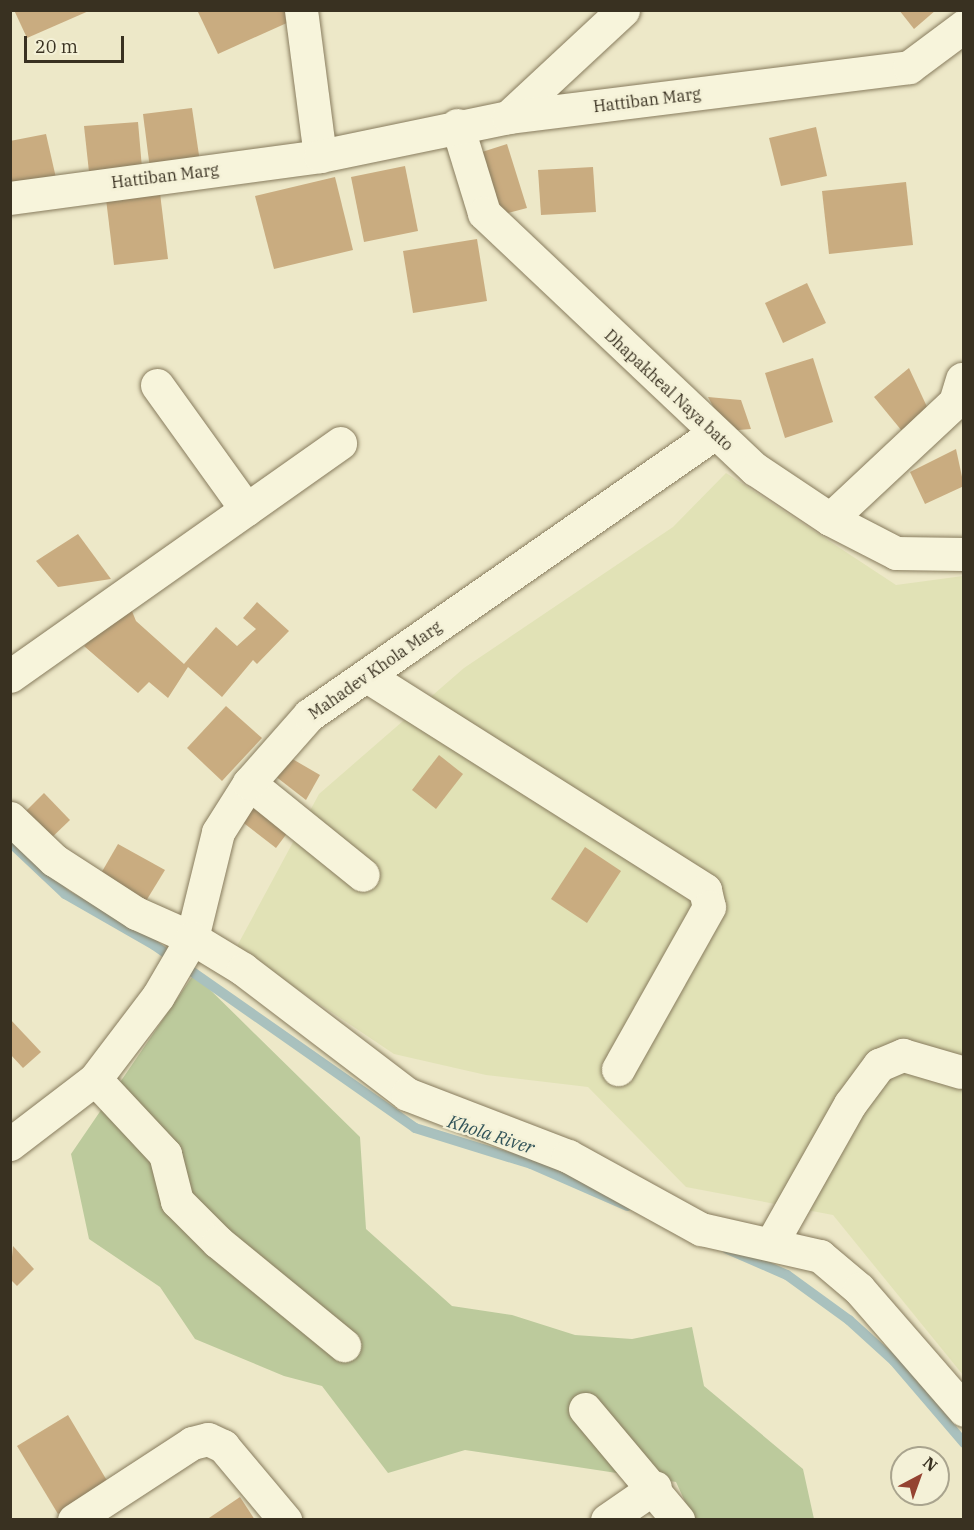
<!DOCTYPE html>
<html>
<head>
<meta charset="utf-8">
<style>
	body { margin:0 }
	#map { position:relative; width:974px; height:1530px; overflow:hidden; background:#ede8c8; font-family:"IBM Plex Serif",serif }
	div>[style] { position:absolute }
	.farmland>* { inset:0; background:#e1e2b6 }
	.green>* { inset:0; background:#bcca9c }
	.stream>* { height:10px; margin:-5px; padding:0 5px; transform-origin:5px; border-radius:5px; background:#a9c1be }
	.building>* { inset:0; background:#c9ac80 }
	.roads { filter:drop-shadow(0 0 2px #887c5e) drop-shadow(0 0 2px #887c5e) }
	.minor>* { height:33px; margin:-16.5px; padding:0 16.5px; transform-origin:16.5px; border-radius:16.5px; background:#f7f4db }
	span { translate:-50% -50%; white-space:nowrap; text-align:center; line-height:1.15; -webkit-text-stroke:5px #f4f1d7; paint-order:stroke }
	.street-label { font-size:16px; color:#393121 }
	.water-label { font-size:18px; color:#315358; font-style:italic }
	.frame { position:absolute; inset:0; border:12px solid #393121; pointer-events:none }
	.north { position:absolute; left:890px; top:1446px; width:60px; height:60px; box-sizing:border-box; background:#f4f1d7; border:2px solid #a9a48e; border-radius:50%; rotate:41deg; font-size:16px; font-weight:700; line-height:24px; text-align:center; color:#393121 }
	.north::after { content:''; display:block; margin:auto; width:21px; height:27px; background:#944331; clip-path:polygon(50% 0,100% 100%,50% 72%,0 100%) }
	.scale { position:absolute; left:24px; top:36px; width:100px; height:27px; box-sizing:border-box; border:3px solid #393121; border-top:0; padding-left:8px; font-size:18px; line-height:21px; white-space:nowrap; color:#393121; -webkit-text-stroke:4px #f4f1d7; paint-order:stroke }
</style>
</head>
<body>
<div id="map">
	<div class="farmland">
		<div style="clip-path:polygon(726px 473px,896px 585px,963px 576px,963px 1375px,833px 1215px,686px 1187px,588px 1087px,486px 1075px,394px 1054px,236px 948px,319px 794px,464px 668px,673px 527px)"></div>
	</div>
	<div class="green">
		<div style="clip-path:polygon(194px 974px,360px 1137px,366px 1229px,452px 1306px,512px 1315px,575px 1335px,632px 1339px,692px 1327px,704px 1386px,803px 1469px,814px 1519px,693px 1519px,676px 1482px,465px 1450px,388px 1473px,322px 1386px,284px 1376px,195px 1339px,160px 1287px,89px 1239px,71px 1154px)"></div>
	</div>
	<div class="stream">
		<div style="left:10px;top:842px;width:76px;rotate:43.4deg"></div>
		<div style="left:65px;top:894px;width:103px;rotate:29.8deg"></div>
		<div style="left:154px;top:945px;width:319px;rotate:35deg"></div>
		<div style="left:415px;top:1128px;width:121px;rotate:17.2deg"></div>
		<div style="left:531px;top:1164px;width:105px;rotate:23.6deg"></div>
		<div style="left:727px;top:1249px;width:65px;rotate:23.4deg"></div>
		<div style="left:787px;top:1275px;width:77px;rotate:36deg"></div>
		<div style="left:849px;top:1320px;width:61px;rotate:42.3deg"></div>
		<div style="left:894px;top:1361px;width:108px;rotate:49.5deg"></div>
	</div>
	<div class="building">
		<div style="clip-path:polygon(14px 10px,91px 10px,27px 38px)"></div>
		<div style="clip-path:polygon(284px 10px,289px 22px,218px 54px,198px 12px)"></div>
		<div style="clip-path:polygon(899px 10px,936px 10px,914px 29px)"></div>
		<div style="clip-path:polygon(192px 108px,200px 162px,150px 169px,143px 114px)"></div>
		<div style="clip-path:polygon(138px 122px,142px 168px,89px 172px,84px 126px)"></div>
		<div style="clip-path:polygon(816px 127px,827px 176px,781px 186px,769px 138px)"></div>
		<div style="clip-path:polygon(46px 134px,56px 178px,10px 185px,10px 141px)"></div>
		<div style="clip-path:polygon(507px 144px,527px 208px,501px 215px,482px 152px)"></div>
		<div style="clip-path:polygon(405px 166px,418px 231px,364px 242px,351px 177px)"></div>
		<div style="clip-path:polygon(593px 167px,596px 212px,541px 215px,538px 170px)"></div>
		<div style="clip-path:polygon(335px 177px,353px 250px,274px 269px,255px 196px)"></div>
		<div style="clip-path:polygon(906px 182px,913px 245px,829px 254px,822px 191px)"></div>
		<div style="clip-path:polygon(160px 193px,168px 259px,114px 265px,106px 199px)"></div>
		<div style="clip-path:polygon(477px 239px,487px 301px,413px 313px,403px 251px)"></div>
		<div style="clip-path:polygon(807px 283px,826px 323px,783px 343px,765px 303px)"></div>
		<div style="clip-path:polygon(813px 358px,833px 422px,785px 438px,765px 373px)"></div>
		<div style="clip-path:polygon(909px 368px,928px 409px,902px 431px,874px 397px)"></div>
		<div style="clip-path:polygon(708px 397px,741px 400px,751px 429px,726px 431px)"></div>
		<div style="clip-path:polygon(956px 449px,964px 486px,925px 504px,910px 472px)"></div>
		<div style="clip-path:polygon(78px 534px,111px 579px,58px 587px,36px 561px)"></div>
		<div style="clip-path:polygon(257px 602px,289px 631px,257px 664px,253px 660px,222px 697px,188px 667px,168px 698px,149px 682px,138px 693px,84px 646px,129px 604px,136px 621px,184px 664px,216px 627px,237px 646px,256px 629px,243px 618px)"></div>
		<div style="clip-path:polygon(226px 706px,262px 738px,222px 781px,187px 748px)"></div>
		<div style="clip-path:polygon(439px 755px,463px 774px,436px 809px,412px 790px)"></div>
		<div style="clip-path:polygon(289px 757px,320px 775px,306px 800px,275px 776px)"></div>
		<div style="clip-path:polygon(44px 793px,70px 820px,46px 843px,20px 817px)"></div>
		<div style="clip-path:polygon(254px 793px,294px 824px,276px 848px,236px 817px)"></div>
		<div style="clip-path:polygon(118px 844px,165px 870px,146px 901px,100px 875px)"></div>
		<div style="clip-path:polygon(585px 847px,621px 871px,587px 923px,551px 899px)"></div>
		<div style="clip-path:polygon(10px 1019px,41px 1052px,23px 1068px,10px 1054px)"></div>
		<div style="clip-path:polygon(13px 1246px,34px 1269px,17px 1286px,10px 1279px)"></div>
		<div style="clip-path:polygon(68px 1415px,109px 1484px,58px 1514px,17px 1446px)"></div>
		<div style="clip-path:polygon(240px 1497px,255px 1520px,206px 1520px)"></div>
	</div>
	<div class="roads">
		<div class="minor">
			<div style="left:301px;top:10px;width:147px;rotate:82.6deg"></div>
			<div style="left:508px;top:117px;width:157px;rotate:-42.9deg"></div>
			<div style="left:457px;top:125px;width:92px;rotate:72.9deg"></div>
			<div style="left:484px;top:213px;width:373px;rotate:43.4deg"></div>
			<div style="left:755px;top:469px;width:90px;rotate:33.7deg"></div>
			<div style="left:830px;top:519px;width:74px;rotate:27.3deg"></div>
			<div style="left:896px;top:553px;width:68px;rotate:0.8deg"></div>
			<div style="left:10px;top:198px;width:313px;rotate:-7.7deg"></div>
			<div style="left:320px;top:156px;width:192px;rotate:-11.7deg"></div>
			<div style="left:508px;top:117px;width:404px;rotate:-7.1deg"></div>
			<div style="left:909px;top:67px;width:69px;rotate:-36.7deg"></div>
			<div style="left:157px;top:385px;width:153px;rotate:54.3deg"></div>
			<div style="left:830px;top:519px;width:171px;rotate:-43.1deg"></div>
			<div style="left:955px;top:402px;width:24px;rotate:-73deg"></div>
			<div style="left:10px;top:676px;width:404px;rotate:-35.2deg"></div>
			<div style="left:367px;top:676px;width:400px;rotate:32.3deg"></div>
			<div style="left:705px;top:890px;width:17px;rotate:77deg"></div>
			<div style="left:709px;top:907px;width:186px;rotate:119.3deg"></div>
			<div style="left:249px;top:783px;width:146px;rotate:38.9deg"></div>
			<div style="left:10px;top:818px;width:61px;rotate:43.7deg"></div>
			<div style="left:54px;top:860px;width:98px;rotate:32.9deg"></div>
			<div style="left:136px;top:913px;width:61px;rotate:24.1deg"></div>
			<div style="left:192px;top:938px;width:109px;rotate:-76.2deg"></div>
			<div style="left:218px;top:832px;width:58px;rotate:-57.7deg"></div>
			<div style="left:249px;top:783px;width:91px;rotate:-48.6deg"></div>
			<div style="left:309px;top:715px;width:493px;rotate:-34.8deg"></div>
			<div style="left:95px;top:1079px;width:103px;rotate:47deg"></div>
			<div style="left:165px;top:1154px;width:49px;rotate:75.7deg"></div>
			<div style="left:177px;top:1201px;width:58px;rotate:45deg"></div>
			<div style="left:218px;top:1242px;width:163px;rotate:39.3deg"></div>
			<div style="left:10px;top:1144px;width:107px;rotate:-37.4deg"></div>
			<div style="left:95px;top:1079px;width:104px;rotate:-52.8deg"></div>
			<div style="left:158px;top:996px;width:67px;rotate:-59.6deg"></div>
			<div style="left:192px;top:938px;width:60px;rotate:31.3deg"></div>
			<div style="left:243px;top:969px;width:206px;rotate:37.3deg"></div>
			<div style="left:407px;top:1094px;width:173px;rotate:21.1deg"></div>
			<div style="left:568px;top:1156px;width:152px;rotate:28.8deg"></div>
			<div style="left:701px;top:1229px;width:122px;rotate:12.8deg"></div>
			<div style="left:820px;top:1256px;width:51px;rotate:40.2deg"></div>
			<div style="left:859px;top:1289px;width:160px;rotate:49deg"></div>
			<div style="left:771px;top:1244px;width:161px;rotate:-60.6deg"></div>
			<div style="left:850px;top:1104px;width:49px;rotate:-53.4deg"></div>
			<div style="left:879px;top:1065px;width:26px;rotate:-23deg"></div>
			<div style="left:903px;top:1055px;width:60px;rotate:16.3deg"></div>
			<div style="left:585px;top:1409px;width:145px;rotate:50deg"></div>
			<div style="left:74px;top:1520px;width:141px;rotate:-33.1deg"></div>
			<div style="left:192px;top:1443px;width:16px;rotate:-14deg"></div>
			<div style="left:208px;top:1439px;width:17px;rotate:25deg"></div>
			<div style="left:223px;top:1446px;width:97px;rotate:50deg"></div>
			<div style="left:607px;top:1520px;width:58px;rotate:-34.5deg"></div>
		</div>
	</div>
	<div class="street-label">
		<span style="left:647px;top:100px;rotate:-7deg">Hattiban Marg</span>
		<span style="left:165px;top:176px;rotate:-7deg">Hattiban Marg</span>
		<span style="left:669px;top:390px;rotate:43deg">Dhapakheal Naya bato</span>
		<span style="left:375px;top:670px;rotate:-35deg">Mahadev Khola Marg</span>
	</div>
	<div class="water-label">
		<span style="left:491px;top:1135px;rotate:18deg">Khola River</span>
	</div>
	<div class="frame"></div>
	<div class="north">N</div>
	<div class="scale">20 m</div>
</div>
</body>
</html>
